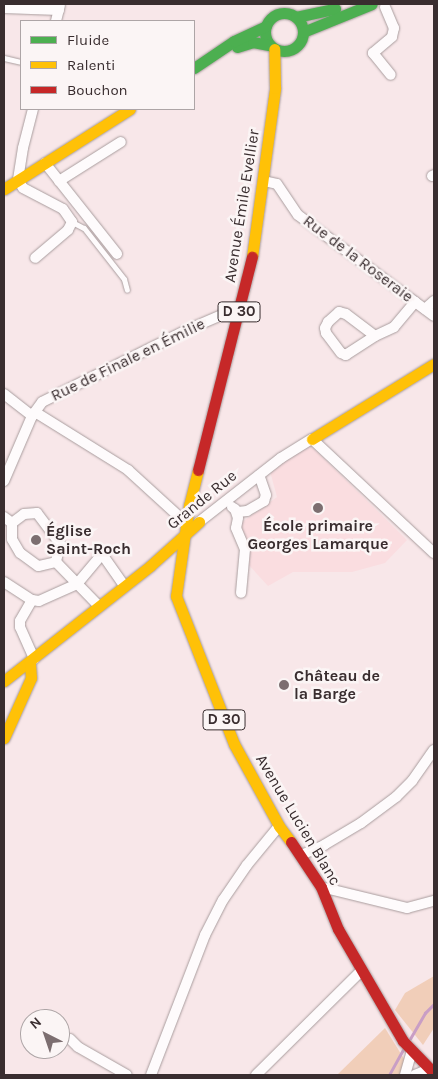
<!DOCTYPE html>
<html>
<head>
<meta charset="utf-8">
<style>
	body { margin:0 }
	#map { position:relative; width:438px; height:1079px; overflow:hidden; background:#f8e7e9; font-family:Karla,sans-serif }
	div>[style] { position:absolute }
	.built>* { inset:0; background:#fadde0 }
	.green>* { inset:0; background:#f1ceb9 }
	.stream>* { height:2.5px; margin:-1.25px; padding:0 1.25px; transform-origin:1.25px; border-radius:1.25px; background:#c99ec5 }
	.roads { filter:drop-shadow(0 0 1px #a99d9e) drop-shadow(0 0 1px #a99d9e) }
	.lane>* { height:5px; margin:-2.5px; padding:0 2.5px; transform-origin:2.5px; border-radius:2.5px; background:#fefbfc }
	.street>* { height:10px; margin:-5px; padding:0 5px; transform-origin:5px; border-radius:5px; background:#fefbfc }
	.fast>* { height:11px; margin:-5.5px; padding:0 5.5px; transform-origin:5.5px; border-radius:5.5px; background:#4caf50 }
	.fast>.ring { margin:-5.5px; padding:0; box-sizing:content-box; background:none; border:11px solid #4caf50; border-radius:50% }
	.slow>* { height:11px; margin:-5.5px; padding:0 5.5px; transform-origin:5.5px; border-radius:5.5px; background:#ffc107 }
	.jam>* { height:11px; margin:-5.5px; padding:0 5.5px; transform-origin:5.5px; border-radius:5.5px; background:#c62828 }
	.dots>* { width:14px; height:14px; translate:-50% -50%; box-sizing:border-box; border:2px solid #fbf5f5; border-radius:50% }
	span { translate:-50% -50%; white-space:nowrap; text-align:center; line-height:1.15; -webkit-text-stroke:5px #fbf5f5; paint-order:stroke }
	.shield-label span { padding:1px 4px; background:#fbf5f5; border:1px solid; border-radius:4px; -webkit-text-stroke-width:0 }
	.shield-label { font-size:15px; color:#392d2f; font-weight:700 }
	.street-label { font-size:16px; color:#392d2f }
	.poi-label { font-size:16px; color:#392d2f; font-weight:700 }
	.left { translate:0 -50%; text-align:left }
	.frame { position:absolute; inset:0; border:5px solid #392d2f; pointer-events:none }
	.legend { position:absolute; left:20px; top:20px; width:175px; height:90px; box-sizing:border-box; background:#fbf5f5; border:1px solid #ada5a6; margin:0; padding:6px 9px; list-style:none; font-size:15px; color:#392d2f }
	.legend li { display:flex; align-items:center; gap:10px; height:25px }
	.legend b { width:25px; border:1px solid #ada5a6 }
	.north { position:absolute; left:20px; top:1009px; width:50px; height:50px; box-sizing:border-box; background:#fbf5f5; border:1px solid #ada5a6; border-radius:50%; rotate:319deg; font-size:14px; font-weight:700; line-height:20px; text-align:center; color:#392d2f }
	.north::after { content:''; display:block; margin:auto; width:18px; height:22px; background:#7c6e70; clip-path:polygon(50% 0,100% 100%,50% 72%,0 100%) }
</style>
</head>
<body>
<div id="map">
	<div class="built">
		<div style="clip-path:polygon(310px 445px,407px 540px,385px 563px,352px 572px,293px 572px,268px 586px,247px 563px,249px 545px,238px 525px,277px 497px,270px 471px)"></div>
	</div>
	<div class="green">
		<div style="clip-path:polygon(434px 976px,434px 1028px,423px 1045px,395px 1010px,405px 993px)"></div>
		<div style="clip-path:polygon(385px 1028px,406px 1062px,402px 1075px,337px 1075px)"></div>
	</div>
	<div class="stream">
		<div style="left:410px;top:1039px;width:30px;rotate:-60deg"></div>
		<div style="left:425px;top:1013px;width:13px;rotate:-45deg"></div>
		<div style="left:389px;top:1075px;width:29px;rotate:-61deg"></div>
	</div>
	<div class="roads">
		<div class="lane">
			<div style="left:4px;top:58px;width:17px;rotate:13deg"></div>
			<div style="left:72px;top:222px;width:13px;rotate:27deg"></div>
			<div style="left:84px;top:228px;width:65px;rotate:51.9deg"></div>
			<div style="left:124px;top:279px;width:11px;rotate:75deg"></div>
		</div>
		<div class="street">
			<div style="left:385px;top:7px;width:23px;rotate:67deg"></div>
			<div style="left:394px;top:28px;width:9px;rotate:103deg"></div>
			<div style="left:392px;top:37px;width:25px;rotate:140deg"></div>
			<div style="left:373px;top:53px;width:28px;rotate:51deg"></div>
			<div style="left:4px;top:8px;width:55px;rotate:2.1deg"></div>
			<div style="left:56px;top:21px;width:16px;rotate:-76deg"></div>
			<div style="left:33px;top:109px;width:40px;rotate:104.4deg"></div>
			<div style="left:23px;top:148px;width:32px;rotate:99deg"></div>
			<div style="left:18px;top:180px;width:9px;rotate:58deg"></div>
			<div style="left:23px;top:188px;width:45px;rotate:27.7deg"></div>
			<div style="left:63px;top:209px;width:16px;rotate:55deg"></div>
			<div style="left:72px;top:222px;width:9px;rotate:117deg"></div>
			<div style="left:68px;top:230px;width:43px;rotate:139.7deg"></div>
			<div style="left:45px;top:163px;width:116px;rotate:51.6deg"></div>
			<div style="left:432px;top:176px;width:2px;rotate:-27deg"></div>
			<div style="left:59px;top:181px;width:73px;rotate:-32.2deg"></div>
			<div style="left:264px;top:181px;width:13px;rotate:13deg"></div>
			<div style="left:277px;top:184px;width:37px;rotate:56deg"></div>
			<div style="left:298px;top:215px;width:169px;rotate:36.6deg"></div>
			<div style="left:425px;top:309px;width:12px;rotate:-42deg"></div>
			<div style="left:375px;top:336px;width:35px;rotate:147deg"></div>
			<div style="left:346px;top:355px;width:5px;rotate:-158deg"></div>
			<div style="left:341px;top:353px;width:25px;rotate:-127deg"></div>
			<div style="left:326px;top:333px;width:5px;rotate:-101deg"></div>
			<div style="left:325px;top:328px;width:7px;rotate:-63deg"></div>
			<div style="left:328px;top:322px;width:15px;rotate:-42deg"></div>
			<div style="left:339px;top:312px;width:7px;rotate:16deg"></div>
			<div style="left:346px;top:314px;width:36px;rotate:37deg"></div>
			<div style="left:375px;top:336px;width:21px;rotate:-25deg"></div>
			<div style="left:394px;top:327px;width:33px;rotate:-50deg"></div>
			<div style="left:4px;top:394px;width:36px;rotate:38deg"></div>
			<div style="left:35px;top:412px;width:110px;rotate:31.9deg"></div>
			<div style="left:128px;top:470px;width:79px;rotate:42.4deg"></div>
			<div style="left:4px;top:481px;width:71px;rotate:-66.7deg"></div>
			<div style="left:32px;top:416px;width:17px;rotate:-54deg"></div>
			<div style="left:42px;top:402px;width:164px;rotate:-26.4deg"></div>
			<div style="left:189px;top:329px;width:56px;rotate:-23.3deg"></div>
			<div style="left:232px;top:507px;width:8px;rotate:40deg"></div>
			<div style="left:238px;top:512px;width:9px;rotate:-6deg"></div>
			<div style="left:247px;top:511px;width:20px;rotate:-30deg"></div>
			<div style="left:264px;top:501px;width:6px;rotate:-72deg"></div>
			<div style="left:266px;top:495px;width:21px;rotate:-109deg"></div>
			<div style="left:235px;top:509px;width:9px;rotate:72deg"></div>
			<div style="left:238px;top:518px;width:10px;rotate:101deg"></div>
			<div style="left:236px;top:528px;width:23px;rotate:67deg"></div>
			<div style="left:245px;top:549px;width:44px;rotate:95.2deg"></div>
			<div style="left:37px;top:513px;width:39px;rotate:53deg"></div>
			<div style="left:60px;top:544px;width:18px;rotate:103deg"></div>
			<div style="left:56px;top:562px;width:18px;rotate:167deg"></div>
			<div style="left:38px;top:566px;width:22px;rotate:-144deg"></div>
			<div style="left:20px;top:553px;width:16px;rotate:-120deg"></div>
			<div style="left:12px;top:539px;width:16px;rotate:-90deg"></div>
			<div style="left:12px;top:523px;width:15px;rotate:-37deg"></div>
			<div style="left:24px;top:514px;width:13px;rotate:-4deg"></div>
			<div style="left:4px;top:517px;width:10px;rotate:37deg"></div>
			<div style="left:199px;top:522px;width:104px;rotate:-38deg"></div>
			<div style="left:281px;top:458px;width:36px;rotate:-32deg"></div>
			<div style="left:312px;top:439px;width:167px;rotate:43.1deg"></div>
			<div style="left:56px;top:562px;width:60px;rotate:45.7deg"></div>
			<div style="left:4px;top:582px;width:33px;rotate:33deg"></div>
			<div style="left:32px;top:600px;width:7px;rotate:8deg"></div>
			<div style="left:39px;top:601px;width:42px;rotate:-24.1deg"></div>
			<div style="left:77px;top:584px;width:39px;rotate:-50deg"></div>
			<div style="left:102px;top:554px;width:38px;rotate:55deg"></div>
			<div style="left:32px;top:600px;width:24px;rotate:120deg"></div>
			<div style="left:20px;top:621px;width:6px;rotate:90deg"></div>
			<div style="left:20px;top:627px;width:35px;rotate:66deg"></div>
			<div style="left:301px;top:855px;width:25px;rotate:-23deg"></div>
			<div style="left:324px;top:845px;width:43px;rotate:-30.7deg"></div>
			<div style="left:361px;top:823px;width:44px;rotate:-36.6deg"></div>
			<div style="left:396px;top:797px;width:23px;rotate:-45deg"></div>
			<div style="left:412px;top:781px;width:38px;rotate:-55deg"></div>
			<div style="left:321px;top:887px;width:89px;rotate:13.7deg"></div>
			<div style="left:407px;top:908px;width:28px;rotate:-15deg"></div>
			<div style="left:70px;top:1039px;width:11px;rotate:45deg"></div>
			<div style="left:78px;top:1047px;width:56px;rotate:29.7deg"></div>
			<div style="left:151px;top:1075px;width:150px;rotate:-68.9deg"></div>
			<div style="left:205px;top:935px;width:39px;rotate:-63deg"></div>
			<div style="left:223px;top:900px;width:42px;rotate:-55.6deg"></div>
			<div style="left:247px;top:865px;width:50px;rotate:-50.6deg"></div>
			<div style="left:256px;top:1075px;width:148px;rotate:-44.7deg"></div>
			<div style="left:405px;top:1075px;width:25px;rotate:-74deg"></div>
			<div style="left:415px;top:1075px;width:16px;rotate:-22deg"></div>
		</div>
		<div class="fast">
			<div class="ring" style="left:265px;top:13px;width:27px;height:27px"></div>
			<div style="left:296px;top:17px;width:40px;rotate:-12deg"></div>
			<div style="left:303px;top:32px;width:74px;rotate:-22.1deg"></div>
			<div style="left:237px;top:47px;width:17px;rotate:-17deg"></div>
			<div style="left:253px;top:42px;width:16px;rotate:11deg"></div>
			<div style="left:194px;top:68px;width:48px;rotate:-34deg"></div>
			<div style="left:234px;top:41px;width:35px;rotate:-25deg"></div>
		</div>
		<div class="slow">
			<div style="left:4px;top:189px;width:149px;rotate:-32.4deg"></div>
			<div style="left:252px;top:257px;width:171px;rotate:-82.2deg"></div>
			<div style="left:275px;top:88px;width:39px;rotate:-91deg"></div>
			<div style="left:312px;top:439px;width:143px;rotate:-31.6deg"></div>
			<div style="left:198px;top:470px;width:36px;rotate:104deg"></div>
			<div style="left:189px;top:505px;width:92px;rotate:98.1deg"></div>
			<div style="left:176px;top:596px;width:159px;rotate:68.6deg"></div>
			<div style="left:234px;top:744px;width:94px;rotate:61.2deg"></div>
			<div style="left:279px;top:826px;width:20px;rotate:53deg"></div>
			<div style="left:4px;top:681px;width:186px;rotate:-38.2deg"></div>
			<div style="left:150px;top:566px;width:66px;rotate:-41.9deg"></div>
			<div style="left:4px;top:738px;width:66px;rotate:-65.8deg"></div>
			<div style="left:31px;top:678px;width:16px;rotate:-94deg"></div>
		</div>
		<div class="jam">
			<div style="left:198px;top:470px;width:220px;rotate:-75.8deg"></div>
			<div style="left:291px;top:842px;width:54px;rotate:56.3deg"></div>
			<div style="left:321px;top:887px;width:45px;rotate:68deg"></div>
			<div style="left:338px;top:929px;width:129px;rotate:59.9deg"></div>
			<div style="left:403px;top:1041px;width:45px;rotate:45.9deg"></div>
		</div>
	</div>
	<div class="dots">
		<div style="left:318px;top:508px;background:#7c6e70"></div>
		<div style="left:36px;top:540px;background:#7c6e70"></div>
		<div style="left:284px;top:685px;background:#7c6e70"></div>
	</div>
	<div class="shield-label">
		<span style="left:239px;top:312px">D 30</span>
		<span style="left:224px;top:720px">D 30</span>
	</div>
	<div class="street-label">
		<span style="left:242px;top:206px;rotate:-81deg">Avenue Émile Evellier</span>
		<span style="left:358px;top:259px;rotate:37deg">Rue de la Roseraie</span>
		<span style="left:128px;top:360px;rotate:-26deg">Rue de Finale en Émilie</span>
		<span style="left:202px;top:500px;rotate:-39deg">Grande Rue</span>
		<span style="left:298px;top:820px;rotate:59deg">Avenue Lucien Blanc</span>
	</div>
	<div class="poi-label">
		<span style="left:318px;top:535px">École primaire<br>Georges Lamarque</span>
		<span class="left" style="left:46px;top:540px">Église<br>Saint-Roch</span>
		<span class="left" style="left:294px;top:685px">Château de<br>la Barge</span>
	</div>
	<div class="frame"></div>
	<ul class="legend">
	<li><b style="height:6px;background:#4caf50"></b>Fluide</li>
	<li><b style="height:6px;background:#ffc107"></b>Ralenti</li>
	<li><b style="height:6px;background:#c62828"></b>Bouchon</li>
	</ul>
	<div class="north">N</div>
</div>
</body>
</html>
